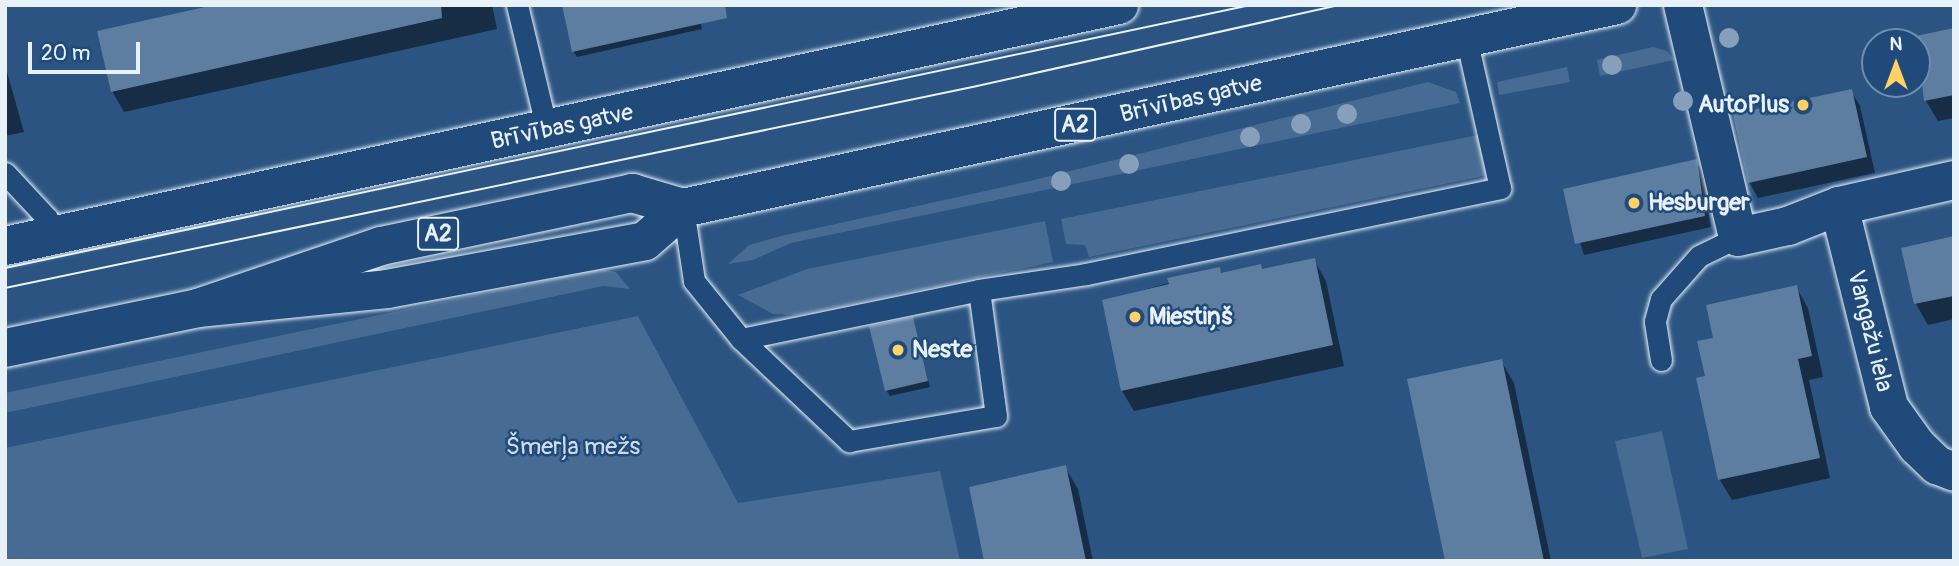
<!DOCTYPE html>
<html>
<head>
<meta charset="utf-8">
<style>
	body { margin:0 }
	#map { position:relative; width:1959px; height:566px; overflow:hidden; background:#2b5482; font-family:Pangolin,sans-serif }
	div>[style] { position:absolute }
	.green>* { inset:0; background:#476b93 }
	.shadow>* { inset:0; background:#0007 }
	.building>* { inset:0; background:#5d7da1 }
	.roads { filter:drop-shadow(0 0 2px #e8f1f8) drop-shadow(0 0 2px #e8f1f8) }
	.service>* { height:21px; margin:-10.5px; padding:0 10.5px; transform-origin:10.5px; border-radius:10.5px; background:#1f4a7a }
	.minor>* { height:38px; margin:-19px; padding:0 19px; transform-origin:19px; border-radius:19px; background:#1f4a7a }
	.trunk>* { height:38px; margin:-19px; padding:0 19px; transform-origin:19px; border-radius:19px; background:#1f4a7a }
	.tram>* { height:2px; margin:-1px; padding:0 1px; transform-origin:1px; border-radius:1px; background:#e8f1f8 }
	.trees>* { width:20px; height:20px; margin:-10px; border-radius:50%; background:#869fbb }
	.dots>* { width:19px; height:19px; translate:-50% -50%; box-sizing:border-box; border:4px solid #1f4a7a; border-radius:50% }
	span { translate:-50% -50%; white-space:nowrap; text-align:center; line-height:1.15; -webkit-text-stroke:5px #1f4a7a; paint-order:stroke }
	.shield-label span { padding:2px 5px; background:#1f4a7a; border:2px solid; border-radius:5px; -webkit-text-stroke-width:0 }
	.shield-label { font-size:23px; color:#e8f1f8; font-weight:700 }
	.street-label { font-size:24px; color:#e8f1f8 }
	.poi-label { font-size:24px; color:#e8f1f8; font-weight:700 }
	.right { translate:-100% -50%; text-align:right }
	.left { translate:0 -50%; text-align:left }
	.park-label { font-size:24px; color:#d0dde9 }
	.frame { position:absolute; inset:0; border:7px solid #e8f1f8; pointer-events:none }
	.north { position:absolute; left:1861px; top:28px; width:70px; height:70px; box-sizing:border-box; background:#1f4a7a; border:2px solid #6f8dac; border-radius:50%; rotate:0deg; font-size:19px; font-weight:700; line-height:28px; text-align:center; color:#e8f1f8 }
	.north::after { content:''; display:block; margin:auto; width:24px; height:32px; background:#ffd166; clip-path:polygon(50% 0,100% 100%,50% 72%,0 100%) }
	.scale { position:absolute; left:28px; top:42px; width:112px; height:32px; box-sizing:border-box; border:4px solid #e8f1f8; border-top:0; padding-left:9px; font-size:21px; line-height:24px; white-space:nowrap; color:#e8f1f8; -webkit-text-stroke:5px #1f4a7a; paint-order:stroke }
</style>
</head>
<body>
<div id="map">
	<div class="green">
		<div style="clip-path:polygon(1653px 47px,1667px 51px,1674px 60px,1600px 76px,1597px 60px)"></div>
		<div style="clip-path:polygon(1567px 67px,1570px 82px,1499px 95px,1497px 82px)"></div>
		<div style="clip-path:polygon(1428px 82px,1456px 92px,1460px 103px,791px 243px,753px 260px,728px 264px,749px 245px,781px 236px,1030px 181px)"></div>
		<div style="clip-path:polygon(1478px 135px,1488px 175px,1089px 257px,1085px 245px,1066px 244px,1061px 219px)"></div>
		<div style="clip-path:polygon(1045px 221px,1053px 262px,796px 315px,773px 314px,738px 295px,807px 269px)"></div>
		<div style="clip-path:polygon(600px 269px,616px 272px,630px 289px,603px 286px,5px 413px,5px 393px)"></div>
		<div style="clip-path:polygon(638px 316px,738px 503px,940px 471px,960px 561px,5px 561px,5px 448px)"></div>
		<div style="clip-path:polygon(1662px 431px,1688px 549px,1642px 558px,1615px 441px)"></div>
	</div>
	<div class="shadow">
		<div style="clip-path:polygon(222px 5px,492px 5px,497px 29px,124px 112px,112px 91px)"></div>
		<div style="clip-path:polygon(697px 5px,702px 29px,577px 57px,573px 51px)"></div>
		<div style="clip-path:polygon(1954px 30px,1954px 118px,1938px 121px,1926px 101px,1913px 38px)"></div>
		<div style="clip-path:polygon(5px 65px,24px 132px,5px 136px)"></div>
		<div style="clip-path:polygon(1851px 91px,1860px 106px,1875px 173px,1758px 198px,1749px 182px)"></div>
		<div style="clip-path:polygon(1696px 161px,1703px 173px,1711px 227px,1584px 255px,1565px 190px)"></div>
		<div style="clip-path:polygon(1954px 238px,1954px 319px,1928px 325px,1916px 304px,1903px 249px)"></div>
		<div style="clip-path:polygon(1314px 260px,1326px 281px,1344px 366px,1134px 411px,1122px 391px,1104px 301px,1219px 269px,1222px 274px,1263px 270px)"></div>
		<div style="clip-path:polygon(1796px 287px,1808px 308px,1823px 377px,1809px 380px,1830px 478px,1732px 500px,1720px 480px,1707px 378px,1715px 340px)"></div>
		<div style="clip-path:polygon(912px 319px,930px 387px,890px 396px,886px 390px)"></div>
		<div style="clip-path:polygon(1501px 361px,1514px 383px,1551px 561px,1447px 561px)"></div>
		<div style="clip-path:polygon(1065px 467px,1078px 489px,1093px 561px,986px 561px)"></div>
	</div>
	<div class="building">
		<div style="clip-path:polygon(214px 5px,441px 5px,442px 18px,111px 92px,97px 31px)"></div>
		<div style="clip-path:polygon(562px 5px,725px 5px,727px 18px,572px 52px)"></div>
		<div style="clip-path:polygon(1954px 28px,1954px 95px,1924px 101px,1917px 42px,1911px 37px)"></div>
		<div style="clip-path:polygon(1852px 89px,1867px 157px,1748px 183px,1733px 114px)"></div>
		<div style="clip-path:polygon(1697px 159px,1705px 216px,1575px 244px,1563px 189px)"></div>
		<div style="clip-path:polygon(1954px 236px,1954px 296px,1914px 304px,1901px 248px)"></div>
		<div style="clip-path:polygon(1315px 258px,1333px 345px,1121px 391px,1102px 300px,1169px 284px,1167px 278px,1220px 267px,1221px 273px,1261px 264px,1262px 269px)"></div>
		<div style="clip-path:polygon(1797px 285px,1812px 356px,1798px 359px,1820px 458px,1718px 480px,1696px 378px,1705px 376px,1697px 341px,1713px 338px,1706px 305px)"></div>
		<div style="clip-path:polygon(913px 317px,928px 381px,885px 391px,869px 326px)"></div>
		<div style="clip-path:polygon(1502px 359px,1544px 561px,1445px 561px,1407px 379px)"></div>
		<div style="clip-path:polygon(1066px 465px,1086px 561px,984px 561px,969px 487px)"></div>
	</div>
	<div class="roads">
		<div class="service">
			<div style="left:517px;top:5px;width:129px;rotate:76.5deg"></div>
			<div style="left:5px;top:173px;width:62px;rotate:47deg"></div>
			<div style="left:47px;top:218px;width:19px;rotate:74deg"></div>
			<div style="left:683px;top:208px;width:74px;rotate:81.4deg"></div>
			<div style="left:694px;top:281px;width:75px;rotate:51deg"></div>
			<div style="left:741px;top:339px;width:243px;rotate:-11.6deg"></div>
			<div style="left:979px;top:290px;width:108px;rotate:-8.5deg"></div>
			<div style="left:1086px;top:274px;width:423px;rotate:-11.7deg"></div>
			<div style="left:1500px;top:188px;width:155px;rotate:-102.7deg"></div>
			<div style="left:741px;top:339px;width:149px;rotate:43.4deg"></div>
			<div style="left:849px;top:441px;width:149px;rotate:-9.7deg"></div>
			<div style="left:996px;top:416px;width:127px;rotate:-97.7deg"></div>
			<div style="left:1661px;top:360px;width:39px;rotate:-99deg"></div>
			<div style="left:1655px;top:321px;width:23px;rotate:-75deg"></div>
			<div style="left:1661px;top:299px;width:57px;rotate:-48.5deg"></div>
			<div style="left:1699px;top:256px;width:43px;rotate:-26deg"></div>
		</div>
		<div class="minor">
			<div style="left:1683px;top:5px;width:238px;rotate:76.7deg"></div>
			<div style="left:1738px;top:237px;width:51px;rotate:-12.4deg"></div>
			<div style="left:1788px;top:226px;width:55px;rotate:-21.4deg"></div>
			<div style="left:1839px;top:206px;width:118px;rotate:-12.7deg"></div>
			<div style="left:1839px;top:206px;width:207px;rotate:76deg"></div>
			<div style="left:1889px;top:407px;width:48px;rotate:54.3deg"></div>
			<div style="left:1917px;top:446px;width:28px;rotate:44deg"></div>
			<div style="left:1937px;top:465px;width:18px;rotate:22deg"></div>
			<div style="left:5px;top:246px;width:1140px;rotate:-12.21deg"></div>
		</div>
		<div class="trunk">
			<div style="left:198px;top:308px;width:193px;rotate:-18.7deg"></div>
			<div style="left:381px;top:246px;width:257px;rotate:-11.9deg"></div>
			<div style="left:632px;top:193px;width:53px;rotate:16.4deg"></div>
			<div style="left:683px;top:208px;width:956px;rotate:-12.26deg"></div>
			<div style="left:5px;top:348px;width:197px;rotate:-11.7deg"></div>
			<div style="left:198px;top:308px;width:190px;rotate:-5.7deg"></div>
			<div style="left:387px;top:289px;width:262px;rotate:-10.5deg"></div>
			<div style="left:645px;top:241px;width:50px;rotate:-41deg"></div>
		</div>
	</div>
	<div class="tram">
		<div style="left:5px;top:268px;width:1273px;rotate:-11.92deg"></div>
		<div style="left:5px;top:288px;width:993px;rotate:-11.74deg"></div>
		<div style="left:977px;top:86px;width:371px;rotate:-12.6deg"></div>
	</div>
	<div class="trees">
		<div style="left:1729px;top:38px"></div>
		<div style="left:1612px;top:65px"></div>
		<div style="left:1683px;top:101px"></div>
		<div style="left:1347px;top:114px"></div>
		<div style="left:1301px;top:124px"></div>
		<div style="left:1250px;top:137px"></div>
		<div style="left:1129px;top:164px"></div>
		<div style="left:1061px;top:181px"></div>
	</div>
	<div class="dots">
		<div style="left:1803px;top:105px;background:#ffd166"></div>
		<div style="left:1634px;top:203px;background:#ffd166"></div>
		<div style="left:1135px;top:317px;background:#ffd166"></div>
		<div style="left:898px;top:350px;background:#ffd166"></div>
	</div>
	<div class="shield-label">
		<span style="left:1075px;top:125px">A2</span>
		<span style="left:438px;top:234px">A2</span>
	</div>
	<div class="street-label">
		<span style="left:1191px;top:99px;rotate:-13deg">Brīvības gatve</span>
		<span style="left:562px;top:127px;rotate:-12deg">Brīvības gatve</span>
		<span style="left:1870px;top:331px;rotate:76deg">Vangažu iela</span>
	</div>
	<div class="poi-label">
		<span class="right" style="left:1789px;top:105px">AutoPlus</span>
		<span class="left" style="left:1648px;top:203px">Hesburger</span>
		<span class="left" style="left:1149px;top:317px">Miestiņš</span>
		<span class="left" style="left:912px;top:350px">Neste</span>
	</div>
	<div class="park-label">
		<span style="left:573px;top:447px">Šmerļa mežs</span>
	</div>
	<div class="frame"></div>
	<div class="north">N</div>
	<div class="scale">20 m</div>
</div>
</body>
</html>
